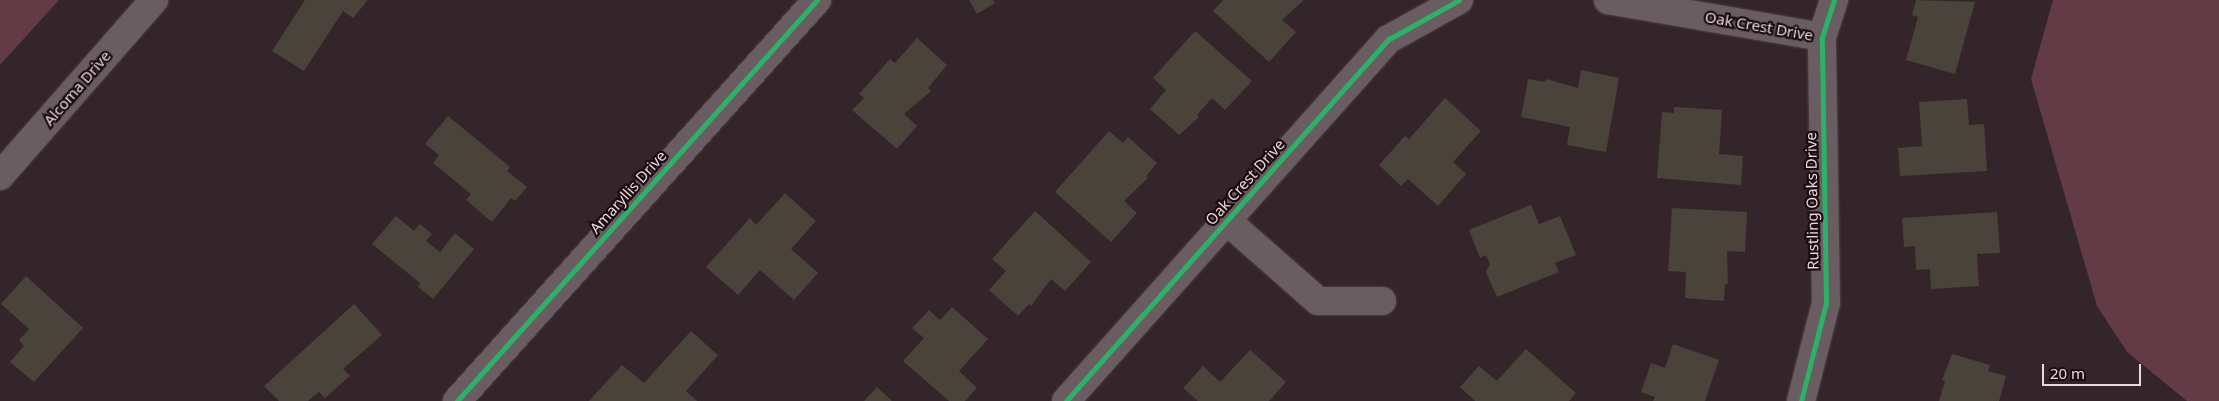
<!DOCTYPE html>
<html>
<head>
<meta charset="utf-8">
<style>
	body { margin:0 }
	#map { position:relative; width:2219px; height:401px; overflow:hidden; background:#34252a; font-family:"Noto Sans",sans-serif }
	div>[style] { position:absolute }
	.green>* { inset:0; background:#633b47 }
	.building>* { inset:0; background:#49433c }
	.roads { filter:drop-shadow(0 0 1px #514347) drop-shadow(0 0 1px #514347) }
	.street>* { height:28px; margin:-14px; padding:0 14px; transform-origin:14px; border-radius:14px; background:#6a5d61 }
	.cycleway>* { height:5px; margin:-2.5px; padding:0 2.5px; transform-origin:2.5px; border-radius:2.5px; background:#2db169 }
	span { translate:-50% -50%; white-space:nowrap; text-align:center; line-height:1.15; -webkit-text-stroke:4.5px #190d11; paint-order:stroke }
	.street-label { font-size:15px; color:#ebd8dd }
	.scale { position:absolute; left:2042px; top:364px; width:99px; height:22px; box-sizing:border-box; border:2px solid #ebd8dd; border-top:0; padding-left:6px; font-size:15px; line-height:18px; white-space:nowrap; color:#ebd8dd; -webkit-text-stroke:4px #190d11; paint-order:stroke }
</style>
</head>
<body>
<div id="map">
	<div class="green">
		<div style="clip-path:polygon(0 0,59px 0,0 65px)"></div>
		<div style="clip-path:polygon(2053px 0,2219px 0,2219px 401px,2187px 401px,2127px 352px,2097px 306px,2031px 79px)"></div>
	</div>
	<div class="building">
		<div style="clip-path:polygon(305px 0,368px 0,353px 18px,343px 11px,304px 71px,272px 51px)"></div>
		<div style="clip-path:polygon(969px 0,993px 0,995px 3px,977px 14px)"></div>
		<div style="clip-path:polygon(1223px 0,1304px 0,1282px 20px,1296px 32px,1269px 62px,1213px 11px)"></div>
		<div style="clip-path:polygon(1916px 0,1975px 2px,1955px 74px,1906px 60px,1918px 17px,1912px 15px)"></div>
		<div style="clip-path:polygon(1195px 31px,1252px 81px,1225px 110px,1212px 98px,1197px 115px,1199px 117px,1179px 135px,1150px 109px,1166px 90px,1153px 78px)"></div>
		<div style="clip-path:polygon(917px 38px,947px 65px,928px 88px,931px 91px,904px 114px,917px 126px,897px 149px,852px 110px,864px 98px,859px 94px,890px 59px,895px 63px)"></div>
		<div style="clip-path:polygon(1581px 70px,1619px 78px,1606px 152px,1567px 145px,1570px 127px,1521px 117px,1528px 79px,1545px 82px,1546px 79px,1578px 88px)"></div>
		<div style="clip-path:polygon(1445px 98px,1481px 131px,1453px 162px,1466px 174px,1438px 206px,1408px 179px,1401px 186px,1379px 165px,1405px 136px,1409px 139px)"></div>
		<div style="clip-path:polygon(1967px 99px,1969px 125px,1984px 124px,1987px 171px,1900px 176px,1898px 148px,1922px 146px,1919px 102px)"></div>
		<div style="clip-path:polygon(1674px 107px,1722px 110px,1719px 154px,1743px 156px,1741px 185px,1657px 178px,1662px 112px,1674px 113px)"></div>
		<div style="clip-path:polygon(448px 116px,510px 167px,507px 171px,527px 187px,515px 201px,511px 198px,492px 222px,466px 200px,471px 194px,433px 163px,439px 155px,425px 144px)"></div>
		<div style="clip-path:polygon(1109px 131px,1123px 143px,1128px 137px,1157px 163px,1146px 176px,1148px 178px,1124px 201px,1137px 213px,1111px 242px,1055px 192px)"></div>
		<div style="clip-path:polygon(785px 193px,816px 221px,791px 249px,818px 273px,794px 300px,760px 270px,738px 295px,706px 267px,750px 218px,756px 225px)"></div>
		<div style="clip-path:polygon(1531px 205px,1539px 224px,1560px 216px,1576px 255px,1555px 263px,1559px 272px,1497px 297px,1486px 272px,1490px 264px,1486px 255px,1480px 258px,1469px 230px)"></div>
		<div style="clip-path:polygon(1672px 208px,1747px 212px,1745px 252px,1727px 251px,1728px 284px,1725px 284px,1724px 301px,1685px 298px,1686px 272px,1668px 271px)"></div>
		<div style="clip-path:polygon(1035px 211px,1091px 262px,1065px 291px,1051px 279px,1031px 306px,1029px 304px,1018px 316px,989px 290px,1006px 271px,992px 259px)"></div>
		<div style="clip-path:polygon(1997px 212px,2000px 253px,1977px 254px,1979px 286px,1931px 289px,1930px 269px,1916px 270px,1915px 246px,1904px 247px,1902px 218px)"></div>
		<div style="clip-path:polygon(396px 216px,414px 231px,420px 224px,432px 234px,426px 241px,440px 252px,455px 233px,474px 249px,433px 299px,418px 287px,420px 283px,372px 244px)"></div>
		<div style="clip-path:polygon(26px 276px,83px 328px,34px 382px,10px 362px,24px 346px,19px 340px,29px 329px,1px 304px)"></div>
		<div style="clip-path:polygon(354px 304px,382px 335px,343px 369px,350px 376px,325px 398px,319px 392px,308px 401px,279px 401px,264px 386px)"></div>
		<div style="clip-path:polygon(952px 307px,988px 339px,959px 371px,977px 388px,965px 401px,949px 401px,903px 361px,924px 338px,912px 328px,929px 310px,940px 320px)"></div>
		<div style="clip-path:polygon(691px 331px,718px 355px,686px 391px,697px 401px,589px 401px,622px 365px,644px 383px)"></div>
		<div style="clip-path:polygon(1673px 344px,1719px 360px,1705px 401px,1653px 401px,1655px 397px,1641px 392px,1651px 363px,1665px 368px)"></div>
		<div style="clip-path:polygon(1526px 349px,1576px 393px,1569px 401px,1475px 401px,1460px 387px,1479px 366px,1497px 381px)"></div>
		<div style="clip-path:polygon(1250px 350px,1286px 382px,1269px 401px,1198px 401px,1183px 388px,1203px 366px,1220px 382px)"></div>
		<div style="clip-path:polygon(1952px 354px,1990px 365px,1988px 371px,2006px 376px,1999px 401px,1939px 401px,1945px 381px,1942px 380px)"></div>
		<div style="clip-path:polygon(877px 387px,892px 401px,864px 401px)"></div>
	</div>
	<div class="roads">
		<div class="street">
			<div style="left:1608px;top:0;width:217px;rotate:9.8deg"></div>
			<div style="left:0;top:176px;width:234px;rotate:-48.8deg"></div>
			<div style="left:1227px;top:221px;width:121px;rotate:41.3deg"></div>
			<div style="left:1318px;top:301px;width:64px"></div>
			<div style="left:457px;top:401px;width:539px;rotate:-48.08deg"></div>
			<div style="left:1066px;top:401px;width:485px;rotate:-48.3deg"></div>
			<div style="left:1389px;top:39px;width:80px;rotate:-29.1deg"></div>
			<div style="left:1801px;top:401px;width:101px;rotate:-75.7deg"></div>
			<div style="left:1826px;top:303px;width:266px;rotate:-90.9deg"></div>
			<div style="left:1822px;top:37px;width:39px;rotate:-72deg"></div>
		</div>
	</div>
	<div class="cycleway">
		<div style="left:457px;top:401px;width:539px;rotate:-48.08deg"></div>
		<div style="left:1066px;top:401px;width:485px;rotate:-48.3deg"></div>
		<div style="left:1389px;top:39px;width:80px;rotate:-29.1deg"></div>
		<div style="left:1801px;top:401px;width:101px;rotate:-75.7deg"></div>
		<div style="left:1826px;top:303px;width:266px;rotate:-90.9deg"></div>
		<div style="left:1822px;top:37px;width:39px;rotate:-72deg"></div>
	</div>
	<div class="street-label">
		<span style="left:1759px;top:26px;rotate:10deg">Oak Crest Drive</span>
		<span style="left:77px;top:88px;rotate:-49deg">Alcoma Drive</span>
		<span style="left:1245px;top:182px;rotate:-48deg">Oak Crest Drive</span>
		<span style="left:628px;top:192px;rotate:-48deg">Amaryllis Drive</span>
		<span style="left:1812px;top:201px;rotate:-91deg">Rustling Oaks Drive</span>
	</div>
	<div class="scale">20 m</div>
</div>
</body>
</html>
